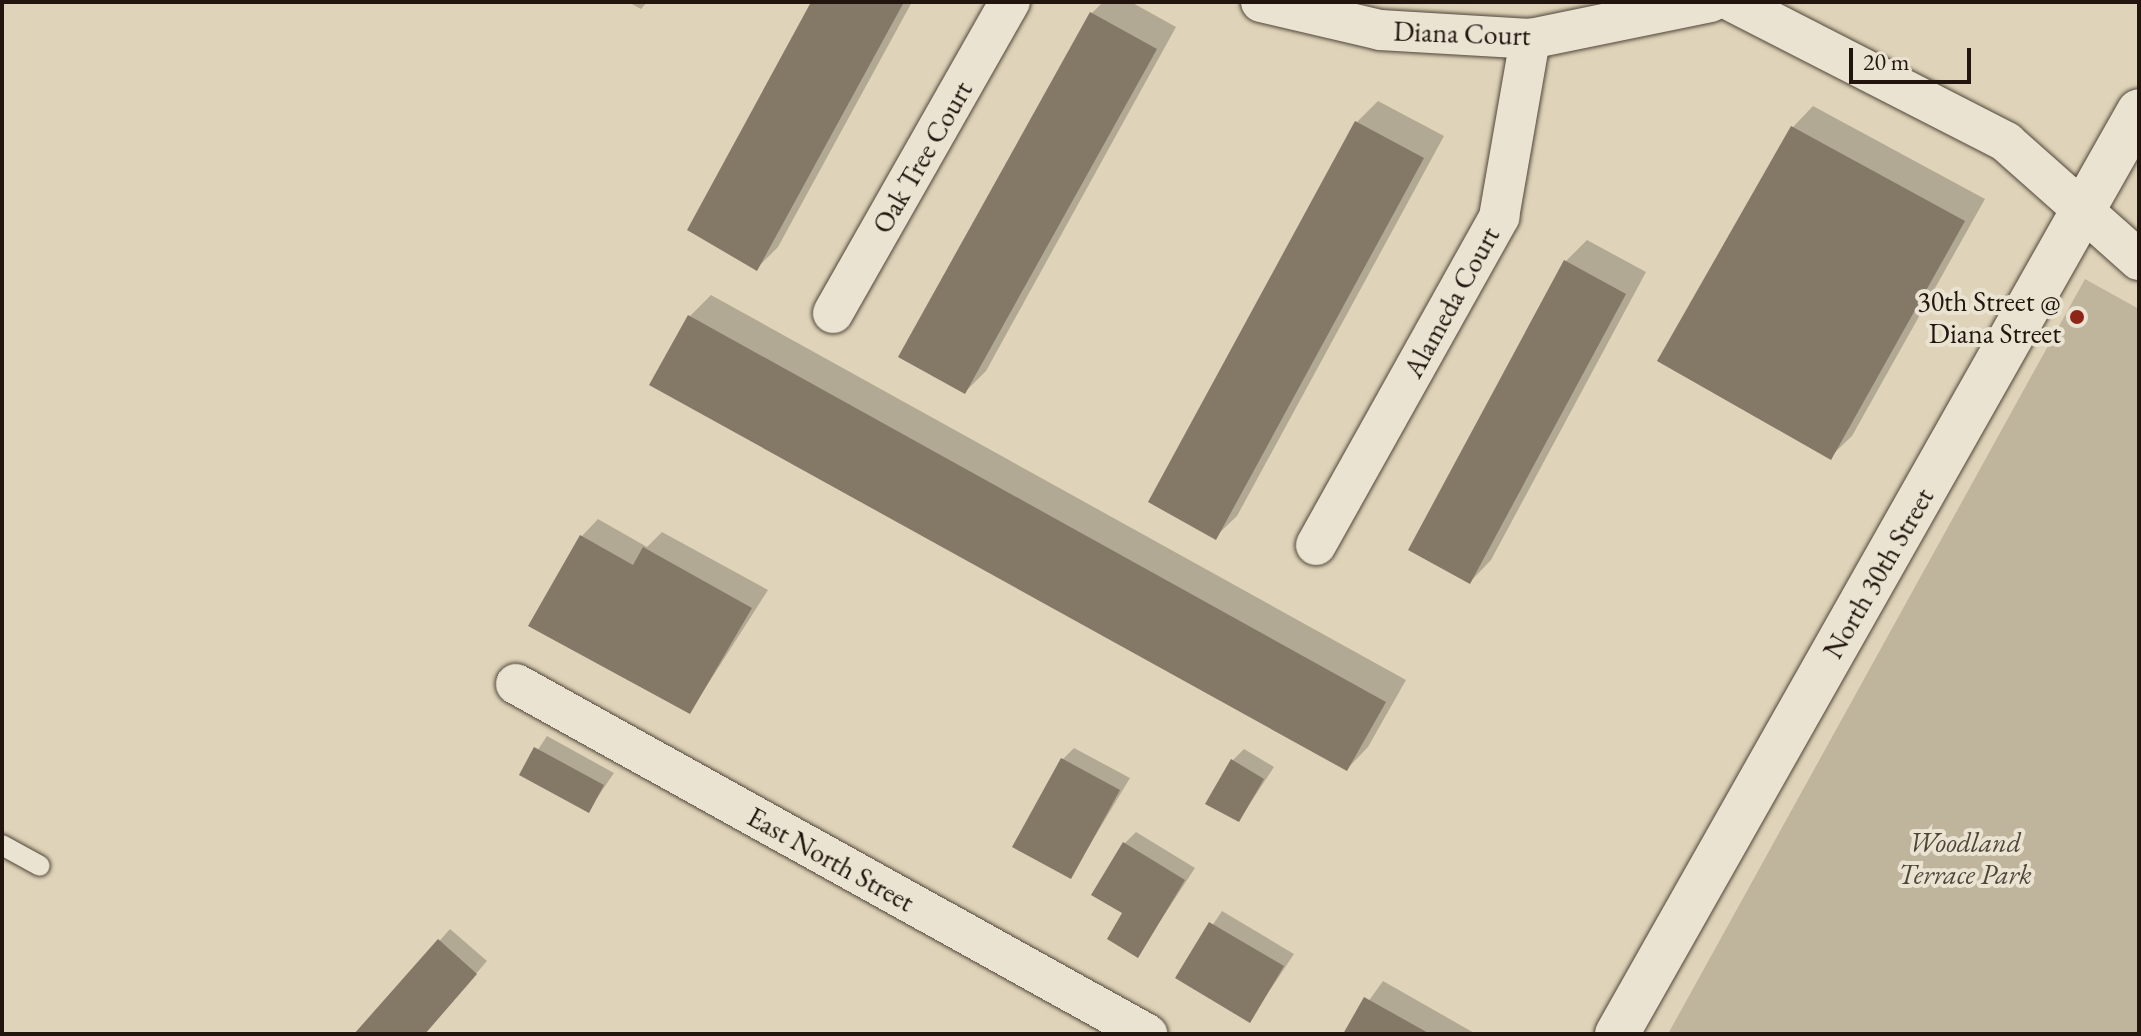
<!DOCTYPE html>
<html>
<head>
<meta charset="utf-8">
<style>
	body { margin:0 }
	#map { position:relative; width:2141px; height:1036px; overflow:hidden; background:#dfd4b9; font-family:"EB Garamond",serif }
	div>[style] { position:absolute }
	.green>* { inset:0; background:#bfb49c }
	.shadow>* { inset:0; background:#0003 }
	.building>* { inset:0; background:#847867 }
	.roads { filter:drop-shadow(0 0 2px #514539) drop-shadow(0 0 2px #514539) }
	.service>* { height:20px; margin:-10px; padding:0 10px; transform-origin:10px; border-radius:10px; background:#eae3d2 }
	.minor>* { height:40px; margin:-20px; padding:0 20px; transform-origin:20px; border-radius:20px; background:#eae3d2 }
	.tertiary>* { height:44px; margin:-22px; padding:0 22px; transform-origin:22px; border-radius:22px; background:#eae3d2 }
	.dots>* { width:22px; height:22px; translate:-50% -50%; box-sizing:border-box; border:4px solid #eae3d2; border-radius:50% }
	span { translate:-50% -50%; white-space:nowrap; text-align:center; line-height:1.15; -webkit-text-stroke:8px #eae3d2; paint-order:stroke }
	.street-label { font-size:28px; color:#22150e }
	.poi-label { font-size:28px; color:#22150e }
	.right { translate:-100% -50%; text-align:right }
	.park-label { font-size:28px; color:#514539; font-style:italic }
	.frame { position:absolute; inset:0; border:4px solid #22150e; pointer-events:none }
	.scale { position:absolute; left:1849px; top:48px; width:122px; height:36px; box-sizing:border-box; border:4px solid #22150e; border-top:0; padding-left:10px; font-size:24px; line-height:28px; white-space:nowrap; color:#22150e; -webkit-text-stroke:6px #eae3d2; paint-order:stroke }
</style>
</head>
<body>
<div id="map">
	<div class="green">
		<div style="clip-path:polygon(2085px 279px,2139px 309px,2139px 1034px,1668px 1034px)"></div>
	</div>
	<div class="shadow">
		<div style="clip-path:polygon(628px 2px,647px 2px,641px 9px)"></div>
		<div style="clip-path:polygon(813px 2px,912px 2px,778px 247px,757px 268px)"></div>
		<div style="clip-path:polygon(1103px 2px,1131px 2px,1176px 27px,986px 371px,965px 392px,1092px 13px)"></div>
		<div style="clip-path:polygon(1378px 101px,1444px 136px,1237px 516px,1215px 537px,1357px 122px)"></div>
		<div style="clip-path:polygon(1813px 106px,1985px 199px,1852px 436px,1830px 457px,1792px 128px)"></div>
		<div style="clip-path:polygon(1587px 240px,1646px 272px,1491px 560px,1470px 582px,1565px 262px)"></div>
		<div style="clip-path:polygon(711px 295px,1406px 680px,1368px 747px,1347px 769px,690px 316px)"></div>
		<div style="clip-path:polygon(598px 519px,647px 547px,662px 532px,768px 590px,690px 712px,582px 536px)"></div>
		<div style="clip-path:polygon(547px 736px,614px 773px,588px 811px,522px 774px)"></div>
		<div style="clip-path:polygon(1074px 748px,1130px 778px,1071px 876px,1062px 760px)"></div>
		<div style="clip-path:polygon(1244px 749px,1274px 767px,1239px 820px,1232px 761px)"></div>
		<div style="clip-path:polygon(1136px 832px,1195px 868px,1137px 956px,1125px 913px,1125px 843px)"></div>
		<div style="clip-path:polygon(1222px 911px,1294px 954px,1250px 1020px,1178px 977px)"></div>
		<div style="clip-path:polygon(450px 929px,487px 961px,424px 1034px,357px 1034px)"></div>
		<div style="clip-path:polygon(1383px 981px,1476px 1034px,1345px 1034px)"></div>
	</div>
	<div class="building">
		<div style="clip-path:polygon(811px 2px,904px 2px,757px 271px,687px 230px)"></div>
		<div style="clip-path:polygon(1090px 12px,1157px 49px,965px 394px,898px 357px)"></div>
		<div style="clip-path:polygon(1355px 121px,1424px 158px,1216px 540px,1148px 502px)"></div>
		<div style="clip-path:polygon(1791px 126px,1965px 221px,1831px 460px,1657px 361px)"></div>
		<div style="clip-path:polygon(1564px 260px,1626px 294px,1470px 584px,1408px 550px)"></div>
		<div style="clip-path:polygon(688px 315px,1386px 702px,1347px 771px,649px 385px)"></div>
		<div style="clip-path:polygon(580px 535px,633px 565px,643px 547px,752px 608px,690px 714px,528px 626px)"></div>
		<div style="clip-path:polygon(534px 747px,604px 785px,589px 813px,519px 775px)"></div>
		<div style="clip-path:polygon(1061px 758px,1120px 790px,1071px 879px,1012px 847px)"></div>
		<div style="clip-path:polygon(1231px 759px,1264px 779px,1239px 822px,1205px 804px)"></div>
		<div style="clip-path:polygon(1123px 842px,1185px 880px,1138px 958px,1107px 939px,1122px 913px,1091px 895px)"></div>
		<div style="clip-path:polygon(1209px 922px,1284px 966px,1250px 1023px,1175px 978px)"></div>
		<div style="clip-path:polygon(438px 939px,477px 974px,425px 1034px,354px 1034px)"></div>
		<div style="clip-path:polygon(1364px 997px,1430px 1034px,1343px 1034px)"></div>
	</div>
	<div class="roads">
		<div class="service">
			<div style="left:2px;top:845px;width:43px;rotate:28.9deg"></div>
		</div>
		<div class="minor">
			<div style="left:1261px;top:2px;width:122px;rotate:13.2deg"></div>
			<div style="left:1380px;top:30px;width:150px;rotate:3.4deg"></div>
			<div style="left:1530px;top:39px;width:185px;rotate:-11.6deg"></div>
			<div style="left:1733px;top:2px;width:307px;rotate:27.1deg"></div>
			<div style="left:2006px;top:142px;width:178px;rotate:41.6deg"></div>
			<div style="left:833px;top:313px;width:358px;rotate:-60.4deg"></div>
			<div style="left:1316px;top:545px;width:376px;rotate:-60.8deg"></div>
			<div style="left:1499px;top:217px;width:181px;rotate:-80.1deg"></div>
			<div style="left:516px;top:684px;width:722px;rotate:29.02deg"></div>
		</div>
		<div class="tertiary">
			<div style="left:1617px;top:1034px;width:1060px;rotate:-60.51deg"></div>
		</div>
	</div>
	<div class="dots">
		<div style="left:2077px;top:317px;background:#8f2418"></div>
	</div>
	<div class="street-label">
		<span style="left:1462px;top:33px;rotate:2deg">Diana Court</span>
		<span style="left:922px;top:157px;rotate:-60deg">Oak Tree Court</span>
		<span style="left:1451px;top:302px;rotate:-61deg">Alameda Court</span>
		<span style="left:1878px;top:573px;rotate:-60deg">North 30th Street</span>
		<span style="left:831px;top:859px;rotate:29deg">East North Street</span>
	</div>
	<div class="poi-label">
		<span class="right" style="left:2061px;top:317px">30th Street @<br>Diana Street</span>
	</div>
	<div class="park-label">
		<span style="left:1965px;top:858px">Woodland<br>Terrace Park</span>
	</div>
	<div class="frame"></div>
	<div class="scale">20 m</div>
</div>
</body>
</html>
